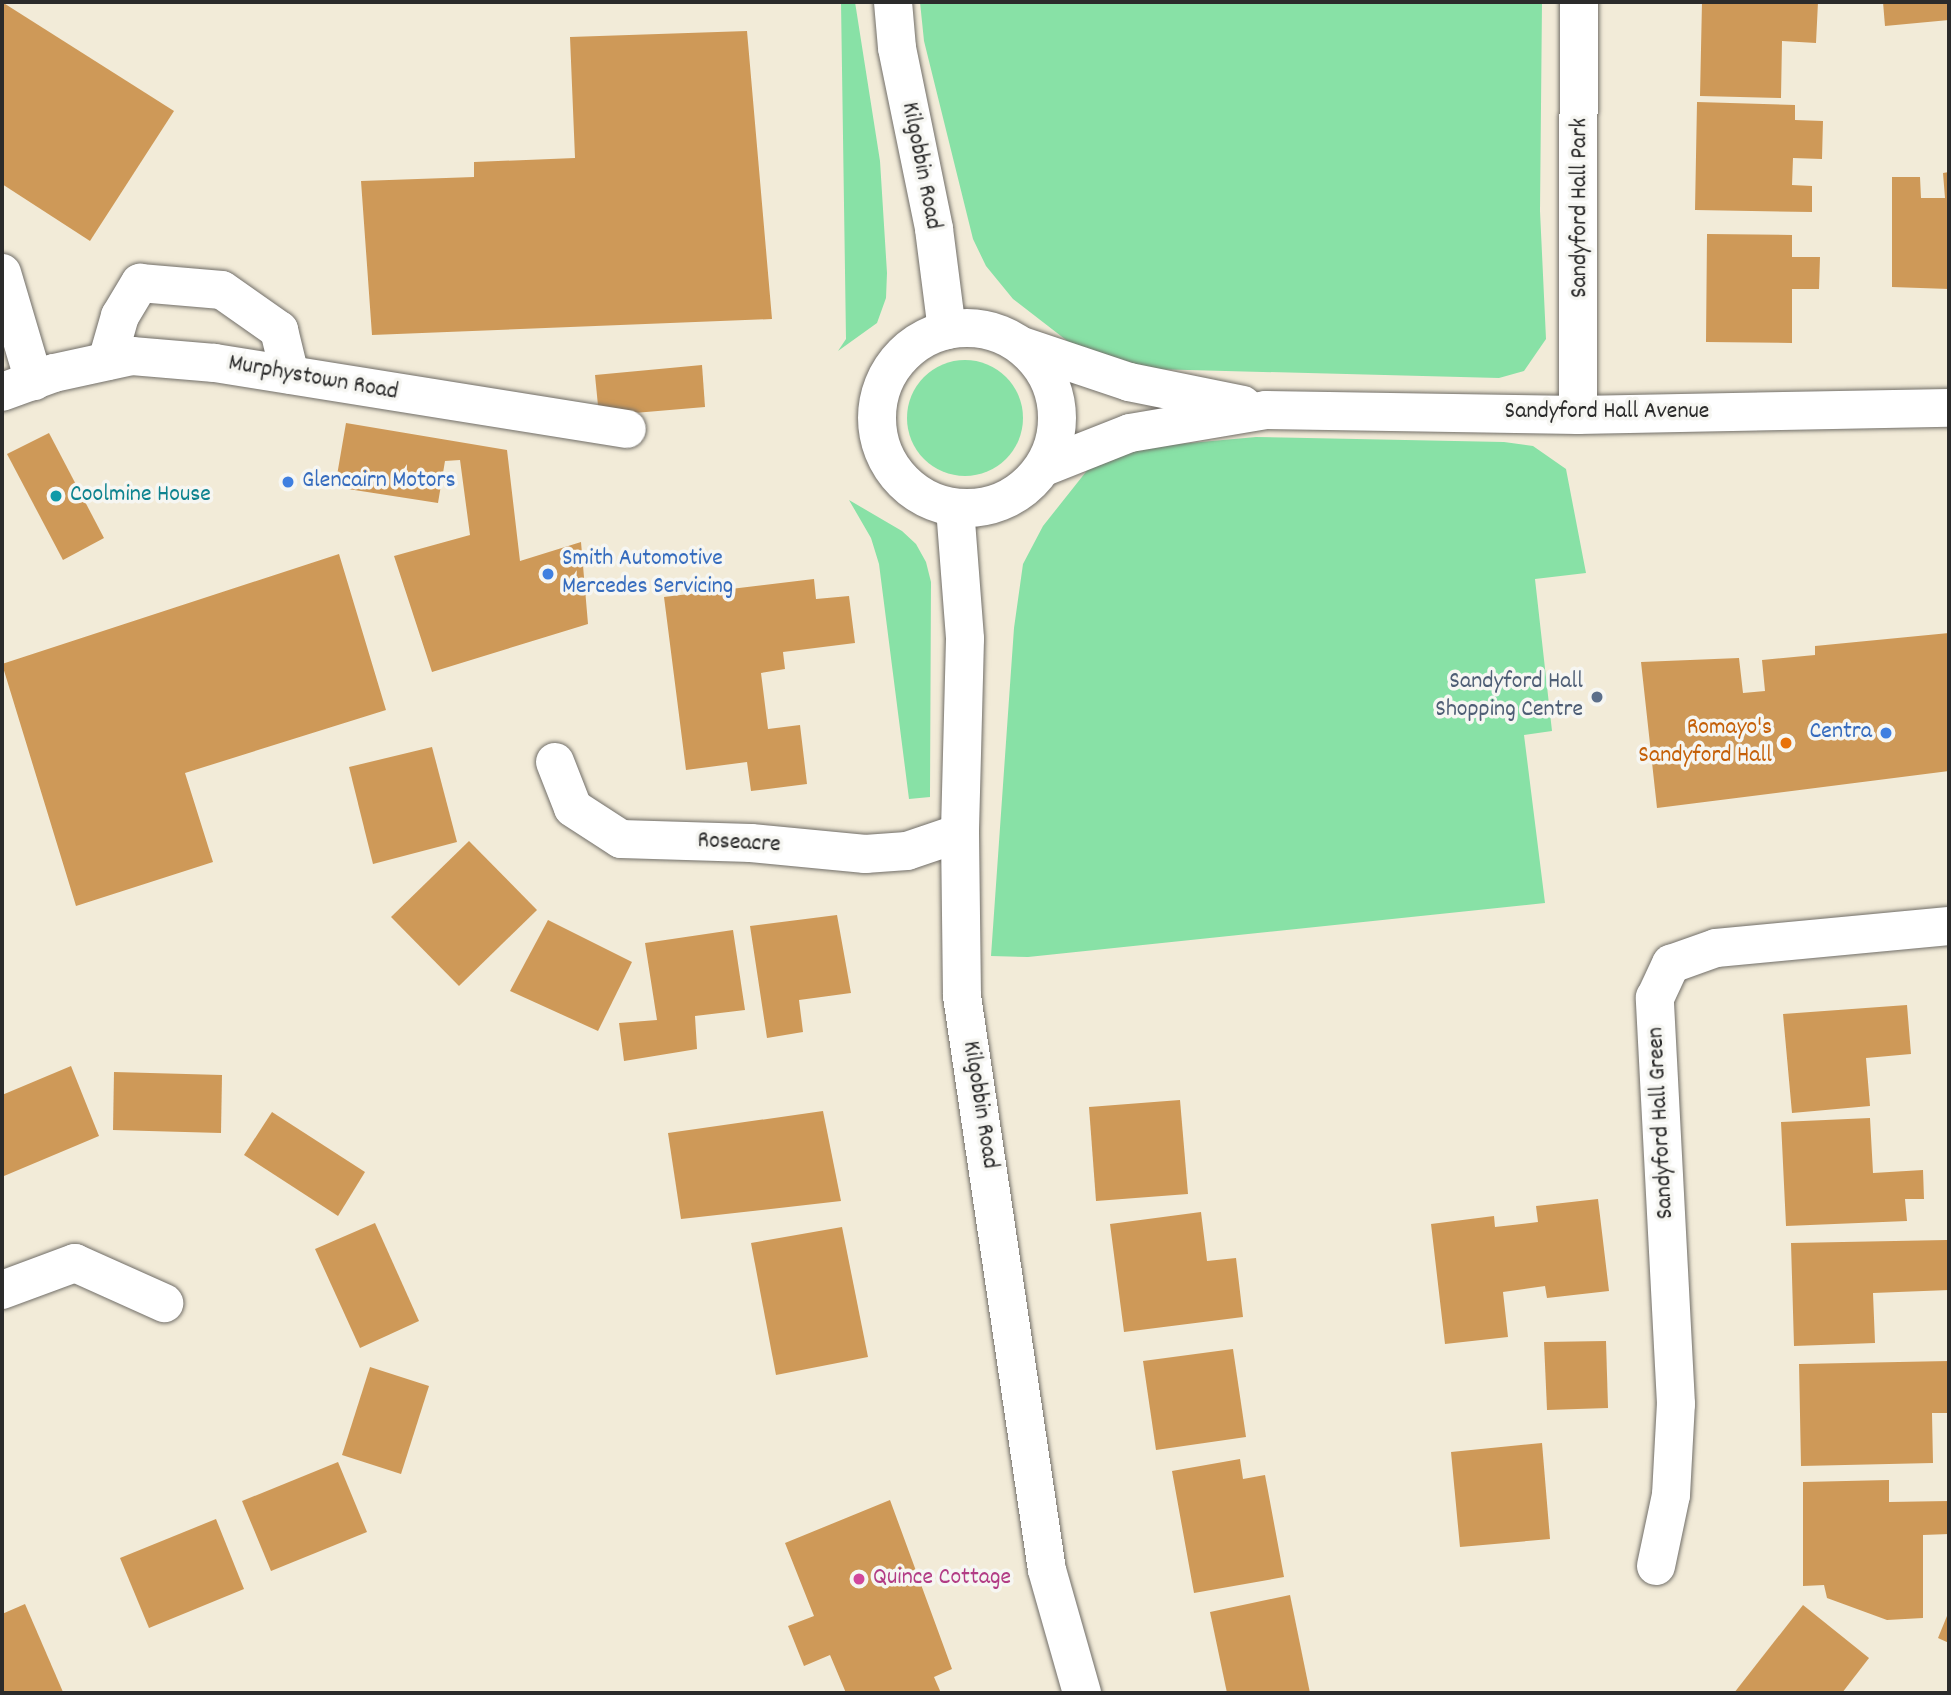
<!DOCTYPE html>
<html>
<head>
<meta charset="utf-8">
<style>
	body { margin:0 }
	#map { position:relative; width:1951px; height:1695px; overflow:hidden; background:#f2ebd8; font-family:Dekko,sans-serif }
	div>[style] { position:absolute }
	.green>* { inset:0; background:#88e1a6 }
	.round { border-radius:50% }
	.building>* { inset:0; background:#ce9958 }
	.roads { filter:drop-shadow(0 0 2px #716e68) drop-shadow(0 0 2px #716e68) }
	.minor>* { height:38px; margin:-19px; padding:0 19px; transform-origin:19px; border-radius:19px; background:#fff }
	.tertiary>* { height:38px; margin:-19px; padding:0 19px; transform-origin:19px; border-radius:19px; background:#fff }
	.tertiary>.ring { margin:-19px; padding:0; box-sizing:content-box; background:none; border:38px solid #fff; border-radius:50% }
	.dots>* { width:19px; height:19px; translate:-50% -50%; box-sizing:border-box; border:4px solid #f6f6f2; border-radius:50% }
	span { translate:-50% -50%; white-space:nowrap; text-align:center; line-height:1.15; -webkit-text-stroke:7px #f6f6f2; paint-order:stroke }
	.street-label { font-size:24px; color:#2b2b2b }
	.shop-label { font-size:24px; color:#366cbe }
	.left { translate:0 -50%; text-align:left }
	.right { translate:-100% -50%; text-align:right }
	.culture-label { font-size:24px; color:#0d838f }
	.service-label { font-size:24px; color:#4e5e75 }
	.food-label { font-size:24px; color:#c56008 }
	.hotel-label { font-size:24px; color:#b23c85 }
	.frame { position:absolute; inset:0; border:4px solid #2b2b2b; pointer-events:none }
</style>
</head>
<body>
<div id="map">
	<div class="green">
		<div style="clip-path:polygon(841px 2px,855px 2px,880px 161px,887px 273px,886px 298px,877px 323px,838px 351px,846px 339px)"></div>
		<div style="clip-path:polygon(920px 2px,1542px 2px,1540px 211px,1546px 339px,1524px 371px,1499px 378px,1151px 369px,1070px 343px,1013px 299px,986px 266px,973px 239px,924px 41px)"></div>
		<div class="round" style="left:907px;top:360px;width:116px;height:116px"></div>
		<div style="clip-path:polygon(1256px 437px,1504px 442px,1533px 446px,1566px 469px,1586px 573px,1535px 579px,1552px 731px,1524px 735px,1545px 903px,1028px 957px,991px 956px,1014px 628px,1023px 564px,1043px 526px,1089px 468px,1146px 447px)"></div>
		<div style="clip-path:polygon(849px 500px,902px 531px,916px 544px,926px 562px,931px 582px,930px 797px,909px 799px,879px 564px,871px 538px)"></div>
	</div>
	<div class="building">
		<div style="clip-path:polygon(2px 2px,174px 111px,90px 241px,2px 184px)"></div>
		<div style="clip-path:polygon(1702px 2px,1818px 2px,1816px 43px,1782px 41px,1781px 98px,1700px 96px)"></div>
		<div style="clip-path:polygon(1883px 2px,1949px 2px,1949px 20px,1885px 26px)"></div>
		<div style="clip-path:polygon(747px 31px,772px 319px,372px 335px,361px 181px,474px 177px,474px 162px,575px 158px,570px 37px)"></div>
		<div style="clip-path:polygon(1697px 102px,1795px 105px,1795px 120px,1823px 121px,1822px 159px,1793px 158px,1792px 185px,1812px 186px,1812px 212px,1695px 210px)"></div>
		<div style="clip-path:polygon(1949px 172px,1949px 289px,1892px 287px,1892px 177px,1920px 177px,1921px 198px,1945px 198px,1943px 173px)"></div>
		<div style="clip-path:polygon(1707px 234px,1792px 235px,1792px 257px,1820px 257px,1819px 289px,1792px 289px,1792px 343px,1706px 342px)"></div>
		<div style="clip-path:polygon(702px 365px,705px 407px,599px 416px,595px 375px)"></div>
		<div style="clip-path:polygon(346px 423px,507px 450px,520px 561px,581px 542px,588px 624px,432px 672px,394px 556px,470px 535px,460px 460px,445px 461px,438px 503px,335px 487px)"></div>
		<div style="clip-path:polygon(49px 433px,104px 538px,63px 560px,7px 454px)"></div>
		<div style="clip-path:polygon(339px 554px,386px 710px,185px 773px,213px 862px,76px 906px,2px 664px)"></div>
		<div style="clip-path:polygon(814px 579px,816px 599px,849px 596px,855px 643px,783px 652px,785px 669px,761px 673px,768px 729px,800px 725px,807px 784px,751px 791px,747px 762px,686px 770px,664px 597px)"></div>
		<div style="clip-path:polygon(1949px 633px,1949px 771px,1657px 808px,1641px 662px,1739px 658px,1743px 693px,1765px 691px,1762px 660px,1815px 655px,1815px 646px)"></div>
		<div style="clip-path:polygon(432px 747px,457px 842px,373px 864px,349px 767px)"></div>
		<div style="clip-path:polygon(469px 841px,537px 910px,459px 986px,391px 917px)"></div>
		<div style="clip-path:polygon(837px 915px,851px 993px,799px 1000px,803px 1032px,767px 1038px,750px 926px)"></div>
		<div style="clip-path:polygon(548px 920px,632px 962px,598px 1031px,510px 991px)"></div>
		<div style="clip-path:polygon(733px 930px,745px 1010px,695px 1016px,697px 1049px,624px 1061px,619px 1023px,657px 1020px,645px 943px)"></div>
		<div style="clip-path:polygon(1907px 1005px,1911px 1054px,1866px 1058px,1870px 1106px,1792px 1113px,1783px 1014px)"></div>
		<div style="clip-path:polygon(71px 1066px,99px 1136px,4px 1176px,2px 1095px)"></div>
		<div style="clip-path:polygon(114px 1072px,222px 1075px,221px 1133px,113px 1130px)"></div>
		<div style="clip-path:polygon(1180px 1100px,1188px 1194px,1096px 1201px,1089px 1107px)"></div>
		<div style="clip-path:polygon(823px 1111px,841px 1201px,681px 1219px,668px 1133px)"></div>
		<div style="clip-path:polygon(272px 1112px,365px 1172px,338px 1216px,244px 1155px)"></div>
		<div style="clip-path:polygon(1870px 1118px,1873px 1173px,1923px 1170px,1924px 1199px,1905px 1199px,1907px 1221px,1786px 1226px,1781px 1122px)"></div>
		<div style="clip-path:polygon(1598px 1199px,1609px 1291px,1547px 1298px,1545px 1286px,1503px 1292px,1508px 1337px,1445px 1344px,1431px 1224px,1494px 1216px,1495px 1227px,1538px 1222px,1536px 1206px)"></div>
		<div style="clip-path:polygon(1201px 1212px,1207px 1261px,1236px 1258px,1243px 1317px,1124px 1332px,1110px 1224px)"></div>
		<div style="clip-path:polygon(375px 1223px,419px 1321px,360px 1348px,315px 1249px)"></div>
		<div style="clip-path:polygon(842px 1227px,868px 1357px,776px 1375px,751px 1243px)"></div>
		<div style="clip-path:polygon(1947px 1240px,1949px 1290px,1873px 1293px,1875px 1343px,1794px 1346px,1791px 1243px)"></div>
		<div style="clip-path:polygon(1606px 1341px,1608px 1408px,1547px 1410px,1544px 1342px)"></div>
		<div style="clip-path:polygon(1233px 1349px,1246px 1437px,1156px 1450px,1143px 1361px)"></div>
		<div style="clip-path:polygon(1949px 1361px,1949px 1413px,1932px 1413px,1933px 1463px,1801px 1466px,1799px 1364px)"></div>
		<div style="clip-path:polygon(370px 1367px,429px 1386px,401px 1474px,342px 1455px)"></div>
		<div style="clip-path:polygon(1542px 1443px,1550px 1539px,1460px 1547px,1451px 1452px)"></div>
		<div style="clip-path:polygon(1240px 1459px,1243px 1479px,1265px 1475px,1284px 1577px,1194px 1593px,1172px 1471px)"></div>
		<div style="clip-path:polygon(338px 1462px,367px 1532px,271px 1571px,242px 1501px)"></div>
		<div style="clip-path:polygon(1889px 1480px,1889px 1502px,1949px 1501px,1949px 1534px,1923px 1535px,1923px 1618px,1887px 1620px,1827px 1598px,1824px 1585px,1803px 1586px,1803px 1482px)"></div>
		<div style="clip-path:polygon(890px 1500px,952px 1669px,934px 1677px,941px 1693px,846px 1693px,830px 1655px,804px 1666px,788px 1626px,814px 1616px,785px 1543px)"></div>
		<div style="clip-path:polygon(216px 1519px,244px 1589px,149px 1628px,120px 1558px)"></div>
		<div style="clip-path:polygon(1290px 1595px,1310px 1693px,1227px 1693px,1210px 1612px)"></div>
		<div style="clip-path:polygon(25px 1604px,63px 1692px,60px 1693px,2px 1693px,2px 1614px)"></div>
		<div style="clip-path:polygon(1803px 1605px,1869px 1658px,1842px 1693px,1734px 1693px)"></div>
		<div style="clip-path:polygon(1947px 1616px,1949px 1617px,1949px 1643px,1938px 1638px)"></div>
	</div>
	<div class="roads">
		<div class="minor">
			<div style="left:2px;top:273px;width:113px;rotate:73.5deg"></div>
			<div style="left:1022px;top:346px;width:113px;rotate:18.6deg"></div>
			<div style="left:1129px;top:382px;width:116px;rotate:11.4deg"></div>
			<div style="left:107px;top:361px;width:47px;rotate:-73.9deg"></div>
			<div style="left:120px;top:316px;width:39px;rotate:-59deg"></div>
			<div style="left:140px;top:283px;width:82px;rotate:4.9deg"></div>
			<div style="left:222px;top:290px;width:70px;rotate:35.1deg"></div>
			<div style="left:279px;top:330px;width:46px;rotate:76.3deg"></div>
			<div style="left:2px;top:392px;width:55px;rotate:-20.1deg"></div>
			<div style="left:54px;top:373px;width:80px;rotate:-12.3deg"></div>
			<div style="left:132px;top:356px;width:83px;rotate:4.8deg"></div>
			<div style="left:215px;top:363px;width:417px;rotate:9.1deg"></div>
			<div style="left:1578px;top:415px;width:413px;rotate:-89.9deg"></div>
			<div style="left:1044px;top:467px;width:92px;rotate:-21.6deg"></div>
			<div style="left:1130px;top:433px;width:138px;rotate:-9.6deg"></div>
			<div style="left:1266px;top:410px;width:312px;rotate:0.9deg"></div>
			<div style="left:1578px;top:415px;width:371px;rotate:-1.1deg"></div>
			<div style="left:555px;top:762px;width:49px;rotate:68.6deg"></div>
			<div style="left:573px;top:808px;width:57px;rotate:32.9deg"></div>
			<div style="left:621px;top:839px;width:130px;rotate:1.8deg"></div>
			<div style="left:751px;top:843px;width:115px;rotate:5.5deg"></div>
			<div style="left:865px;top:854px;width:42px;rotate:-4.1deg"></div>
			<div style="left:907px;top:851px;width:56px;rotate:-18.8deg"></div>
			<div style="left:2px;top:1290px;width:78px;rotate:-20.3deg"></div>
			<div style="left:75px;top:1263px;width:98px;rotate:24.2deg"></div>
			<div style="left:1656px;top:1566px;width:73px;rotate:-78.1deg"></div>
			<div style="left:1671px;top:1495px;width:91px;rotate:-86.9deg"></div>
			<div style="left:1676px;top:1404px;width:407px;rotate:-93deg"></div>
			<div style="left:1655px;top:998px;width:38px;rotate:-65deg"></div>
			<div style="left:1671px;top:964px;width:48px;rotate:-19.6deg"></div>
			<div style="left:1716px;top:948px;width:234px;rotate:-5.4deg"></div>
		</div>
		<div class="tertiary">
			<div style="left:893px;top:2px;width:46px;rotate:85deg"></div>
			<div style="left:897px;top:48px;width:185px;rotate:78.4deg"></div>
			<div style="left:934px;top:229px;width:102px;rotate:82.7deg"></div>
			<div class="ring" style="left:877px;top:328px;width:142px;height:142px"></div>
			<div style="left:955px;top:508px;width:131px;rotate:85.6deg"></div>
			<div style="left:965px;top:639px;width:194px;rotate:91.5deg"></div>
			<div style="left:960px;top:833px;width:163px;rotate:89.3deg"></div>
			<div style="left:962px;top:996px;width:580px;rotate:81.58deg"></div>
			<div style="left:1047px;top:1570px;width:128px;rotate:74.1deg"></div>
		</div>
	</div>
	<div class="dots">
		<div style="left:288px;top:482px;background:#3f7fe0"></div>
		<div style="left:56px;top:496px;background:#0f9aa8"></div>
		<div style="left:548px;top:574px;background:#3f7fe0"></div>
		<div style="left:1597px;top:697px;background:#5c6f8a"></div>
		<div style="left:1886px;top:733px;background:#3f7fe0"></div>
		<div style="left:1786px;top:743px;background:#e8710a"></div>
		<div style="left:859px;top:1579px;background:#d1479c"></div>
	</div>
	<div class="street-label">
		<span style="left:920px;top:166px;rotate:79deg">Kilgobbin Road</span>
		<span style="left:1581px;top:208px;rotate:-90deg">Sandyford Hall Park</span>
		<span style="left:313px;top:379px;rotate:10deg">Murphystown Road</span>
		<span style="left:1607px;top:413px">Sandyford Hall Avenue</span>
		<span style="left:739px;top:844px;rotate:3deg">Roseacre</span>
		<span style="left:979px;top:1105px;rotate:81deg">Kilgobbin Road</span>
		<span style="left:1662px;top:1123px;rotate:-93deg">Sandyford Hall Green</span>
	</div>
	<div class="shop-label">
		<span class="left" style="left:302px;top:482px">Glencairn Motors</span>
		<span class="left" style="left:562px;top:574px">Smith Automotive<br>Mercedes Servicing</span>
		<span class="right" style="left:1872px;top:733px">Centra</span>
	</div>
	<div class="culture-label">
		<span class="left" style="left:70px;top:496px">Coolmine House</span>
	</div>
	<div class="service-label">
		<span class="right" style="left:1583px;top:697px">Sandyford Hall<br>Shopping Centre</span>
	</div>
	<div class="food-label">
		<span class="right" style="left:1772px;top:743px">Romayo's<br>Sandyford Hall</span>
	</div>
	<div class="hotel-label">
		<span class="left" style="left:873px;top:1579px">Quince Cottage</span>
	</div>
	<div class="frame"></div>
</div>
</body>
</html>
